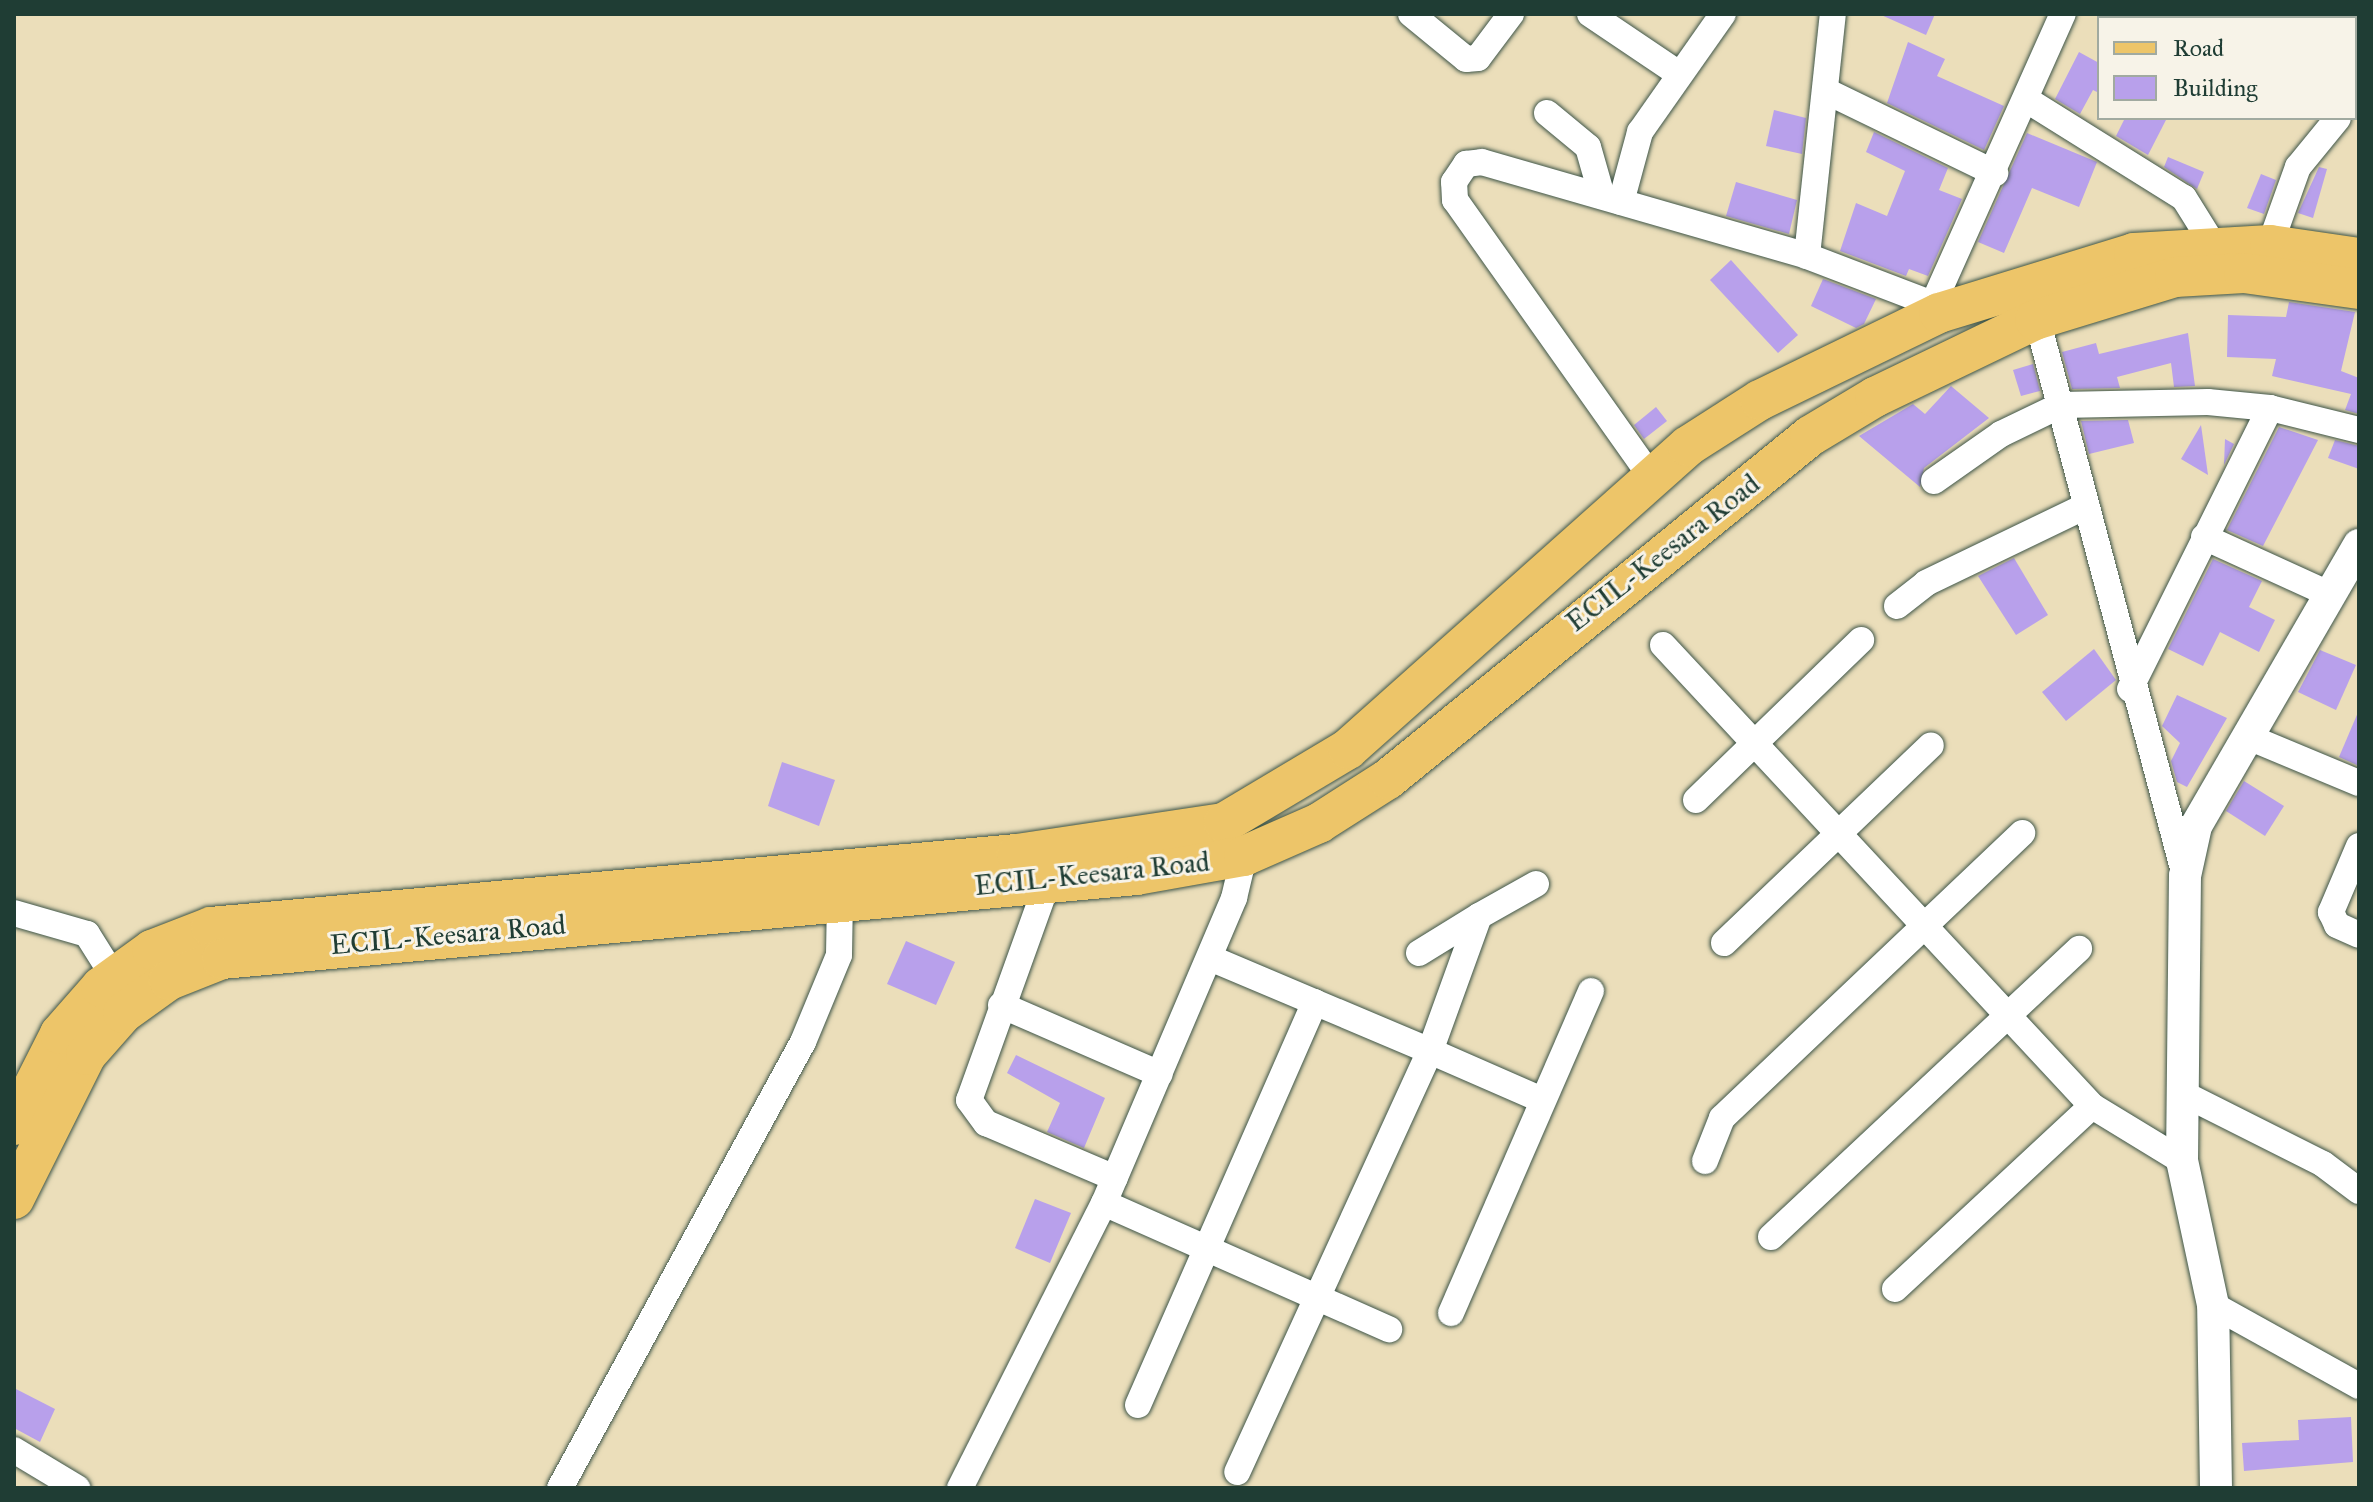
<!DOCTYPE html>
<html>
<head>
<meta charset="utf-8">
<style>
	body { margin:0 }
	#map { position:relative; width:2373px; height:1502px; overflow:hidden; background:#ebdeba; font-family:"IM FELL Great Primer",serif }
	div>[style] { position:absolute }
	.building>* { inset:0; background:#b8a0eb }
	.roads { filter:drop-shadow(0 0 2px #3e5548) drop-shadow(0 0 2px #3e5548) }
	.minor>* { height:26px; margin:-13px; padding:0 13px; transform-origin:13px; border-radius:13px; background:#fff }
	.tertiary>* { height:32px; margin:-16px; padding:0 16px; transform-origin:16px; border-radius:16px; background:#fff }
	.primary>* { height:40px; margin:-20px; padding:0 20px; transform-origin:20px; border-radius:20px; background:#edc569 }
	span { translate:-50% -50%; white-space:nowrap; text-align:center; line-height:1.15; -webkit-text-stroke:6px #f7f3e8; paint-order:stroke }
	.street-label { font-size:28px; color:#1f3d34 }
	.frame { position:absolute; inset:0; border:16px solid #1f3d34; pointer-events:none }
	.legend { position:absolute; left:2097px; top:16px; width:260px; height:104px; box-sizing:border-box; background:#f7f3e8; border:2px solid #a1aaa0; margin:0; padding:10px 14px; list-style:none; font-size:24px; color:#1f3d34 }
	.legend li { display:flex; align-items:center; gap:16px; height:40px }
	.legend b { width:40px; border:2px solid #a1aaa0 }
</style>
</head>
<body>
<div id="map">
	<div class="building">
		<div style="clip-path:polygon(1879px 14px,1935px 14px,1926px 35px)"></div>
		<div style="clip-path:polygon(1908px 42px,1945px 59px,1937px 76px,2004px 106px,1984px 150px,1887px 103px)"></div>
		<div style="clip-path:polygon(2079px 52px,2099px 63px,2099px 93px,2093px 90px,2080px 114px,2055px 99px)"></div>
		<div style="clip-path:polygon(1774px 110px,1806px 118px,1802px 154px,1766px 146px)"></div>
		<div style="clip-path:polygon(2125px 118px,2167px 118px,2148px 155px,2116px 136px)"></div>
		<div style="clip-path:polygon(1874px 132px,1948px 168px,1939px 190px,1962px 199px,1928px 276px,1909px 269px,1906px 276px,1840px 251px,1856px 203px,1887px 216px,1905px 171px,1866px 152px)"></div>
		<div style="clip-path:polygon(2027px 133px,2097px 162px,2079px 207px,2032px 188px,2004px 253px,1978px 242px)"></div>
		<div style="clip-path:polygon(2168px 157px,2204px 172px,2197px 189px,2164px 167px)"></div>
		<div style="clip-path:polygon(2319px 167px,2327px 169px,2313px 218px,2298px 213px)"></div>
		<div style="clip-path:polygon(2261px 174px,2276px 180px,2264px 214px,2247px 208px)"></div>
		<div style="clip-path:polygon(1736px 182px,1797px 200px,1789px 234px,1726px 216px)"></div>
		<div style="clip-path:polygon(1731px 260px,1798px 335px,1778px 353px,1710px 280px)"></div>
		<div style="clip-path:polygon(1823px 279px,1876px 299px,1864px 324px,1856px 328px,1811px 306px)"></div>
		<div style="clip-path:polygon(2289px 302px,2355px 312px,2341px 371px,2359px 378px,2359px 414px,2345px 410px,2351px 394px,2272px 376px,2276px 359px,2227px 357px,2228px 315px,2286px 317px)"></div>
		<div style="clip-path:polygon(2188px 333px,2195px 386px,2174px 387px,2171px 363px,2117px 377px,2120px 388px,2072px 389px,2062px 352px,2096px 343px,2099px 354px)"></div>
		<div style="clip-path:polygon(2033px 364px,2040px 391px,2021px 396px,2013px 370px)"></div>
		<div style="clip-path:polygon(1951px 386px,1989px 418px,1924px 468px,1920px 487px,1859px 436px,1913px 404px,1925px 414px)"></div>
		<div style="clip-path:polygon(1656px 407px,1667px 421px,1644px 439px,1634px 425px)"></div>
		<div style="clip-path:polygon(2128px 420px,2134px 443px,2089px 454px,2081px 421px)"></div>
		<div style="clip-path:polygon(2201px 425px,2208px 475px,2181px 459px)"></div>
		<div style="clip-path:polygon(2279px 427px,2318px 440px,2263px 546px,2227px 530px)"></div>
		<div style="clip-path:polygon(2225px 439px,2234px 444px,2224px 465px)"></div>
		<div style="clip-path:polygon(2335px 440px,2359px 446px,2359px 469px,2328px 458px)"></div>
		<div style="clip-path:polygon(2014px 558px,2048px 615px,2016px 635px,1978px 576px)"></div>
		<div style="clip-path:polygon(2213px 559px,2262px 581px,2249px 607px,2275px 620px,2259px 652px,2220px 632px,2203px 666px,2168px 649px)"></div>
		<div style="clip-path:polygon(2094px 649px,2116px 680px,2066px 721px,2042px 692px)"></div>
		<div style="clip-path:polygon(2320px 650px,2356px 665px,2336px 710px,2298px 692px)"></div>
		<div style="clip-path:polygon(2177px 695px,2227px 718px,2187px 787px,2177px 782px,2171px 761px,2180px 743px,2162px 726px)"></div>
		<div style="clip-path:polygon(2359px 710px,2359px 766px,2339px 757px)"></div>
		<div style="clip-path:polygon(782px 762px,835px 780px,819px 826px,768px 806px)"></div>
		<div style="clip-path:polygon(2244px 781px,2284px 806px,2265px 836px,2226px 811px)"></div>
		<div style="clip-path:polygon(906px 941px,955px 962px,936px 1005px,887px 984px)"></div>
		<div style="clip-path:polygon(1016px 1055px,1105px 1098px,1084px 1148px,1047px 1132px,1060px 1103px,1007px 1073px)"></div>
		<div style="clip-path:polygon(1035px 1199px,1071px 1213px,1050px 1263px,1015px 1248px)"></div>
		<div style="clip-path:polygon(14px 1388px,55px 1409px,40px 1442px,14px 1428px)"></div>
		<div style="clip-path:polygon(2351px 1417px,2353px 1462px,2244px 1471px,2242px 1443px,2299px 1440px,2298px 1420px)"></div>
	</div>
	<div class="roads">
		<div class="minor">
			<div style="left:1411px;top:14px;width:71px;rotate:39.3deg"></div>
			<div style="left:1466px;top:59px;width:12px;rotate:-5deg"></div>
			<div style="left:1478px;top:58px;width:55px;rotate:-53.1deg"></div>
			<div style="left:1590px;top:14px;width:107px;rotate:34deg"></div>
			<div style="left:2324px;top:14px;width:4px;rotate:76deg"></div>
			<div style="left:2155px;top:18px;width:5px;rotate:-53deg"></div>
			<div style="left:1828px;top:92px;width:186px;rotate:25.9deg"></div>
			<div style="left:2027px;top:100px;width:185px;rotate:32deg"></div>
			<div style="left:2184px;top:198px;width:57px;rotate:58deg"></div>
			<div style="left:1547px;top:113px;width:53px;rotate:39.7deg"></div>
			<div style="left:1588px;top:147px;width:51px;rotate:74.1deg"></div>
			<div style="left:1621px;top:202px;width:73px;rotate:-74.8deg"></div>
			<div style="left:1640px;top:132px;width:144px;rotate:-54.9deg"></div>
			<div style="left:2270px;top:245px;width:83px;rotate:-70.3deg"></div>
			<div style="left:2298px;top:167px;width:63px;rotate:-50.8deg"></div>
			<div style="left:1807px;top:256px;width:243px;rotate:-83.9deg"></div>
			<div style="left:1939px;top:313px;width:11px;rotate:-124deg"></div>
			<div style="left:1933px;top:304px;width:318px;rotate:-65.9deg"></div>
			<div style="left:2037px;top:319px;width:576px;rotate:75.12deg"></div>
			<div style="left:1652px;top:478px;width:341px;rotate:-125.3deg"></div>
			<div style="left:1455px;top:200px;width:18px;rotate:-93deg"></div>
			<div style="left:1454px;top:182px;width:22px;rotate:-56deg"></div>
			<div style="left:1466px;top:164px;width:16px;rotate:-7deg"></div>
			<div style="left:1482px;top:162px;width:338px;rotate:16.1deg"></div>
			<div style="left:1807px;top:256px;width:135px;rotate:20.9deg"></div>
			<div style="left:1934px;top:481px;width:82px;rotate:-35deg"></div>
			<div style="left:2001px;top:434px;width:67px;rotate:-25.8deg"></div>
			<div style="left:2061px;top:405px;width:147px;rotate:-1.2deg"></div>
			<div style="left:2208px;top:402px;width:62px;rotate:5.5deg"></div>
			<div style="left:2270px;top:408px;width:92px;rotate:13.9deg"></div>
			<div style="left:2204px;top:537px;width:135px;rotate:24.5deg"></div>
			<div style="left:1897px;top:606px;width:37px;rotate:-38deg"></div>
			<div style="left:1926px;top:583px;width:178px;rotate:-25.7deg"></div>
			<div style="left:1663px;top:645px;width:630px;rotate:47.06deg"></div>
			<div style="left:2092px;top:1106px;width:105px;rotate:31.4deg"></div>
			<div style="left:2130px;top:689px;width:314px;rotate:-63.5deg"></div>
			<div style="left:2246px;top:736px;width:122px;rotate:22.6deg"></div>
			<div style="left:1696px;top:800px;width:230px;rotate:-44.1deg"></div>
			<div style="left:2359px;top:846px;width:72px;rotate:113deg"></div>
			<div style="left:2331px;top:912px;width:14px;rotate:65deg"></div>
			<div style="left:2337px;top:925px;width:24px;rotate:24deg"></div>
			<div style="left:1048px;top:881px;width:233px;rotate:109.8deg"></div>
			<div style="left:969px;top:1100px;width:29px;rotate:54deg"></div>
			<div style="left:986px;top:1123px;width:140px;rotate:23.1deg"></div>
			<div style="left:1536px;top:884px;width:65px;rotate:150.7deg"></div>
			<div style="left:1479px;top:916px;width:144px;rotate:109.9deg"></div>
			<div style="left:1430px;top:1051px;width:122px;rotate:23.6deg"></div>
			<div style="left:14px;top:913px;width:76px;rotate:16deg"></div>
			<div style="left:87px;top:934px;width:51px;rotate:57.9deg"></div>
			<div style="left:1724px;top:943px;width:286px;rotate:-43.7deg"></div>
			<div style="left:1419px;top:953px;width:70px;rotate:-31.7deg"></div>
			<div style="left:1210px;top:958px;width:239px;rotate:22.9deg"></div>
			<div style="left:1430px;top:1051px;width:463px;rotate:114.6deg"></div>
			<div style="left:1001px;top:1005px;width:173px;rotate:23.5deg"></div>
			<div style="left:2182px;top:1093px;width:158px;rotate:26.7deg"></div>
			<div style="left:2323px;top:1164px;width:45px;rotate:36.9deg"></div>
			<div style="left:1705px;top:1161px;width:46px;rotate:-68.4deg"></div>
			<div style="left:1722px;top:1118px;width:414px;rotate:-43.5deg"></div>
			<div style="left:1104px;top:1203px;width:312px;rotate:23.9deg"></div>
			<div style="left:1771px;top:1237px;width:422px;rotate:-43.1deg"></div>
			<div style="left:1895px;top:1289px;width:269px;rotate:-42.9deg"></div>
			<div style="left:2213px;top:1305px;width:167px;rotate:29deg"></div>
			<div style="left:1451px;top:1313px;width:351px;rotate:-66.5deg"></div>
			<div style="left:1138px;top:1405px;width:440px;rotate:-66.3deg"></div>
			<div style="left:14px;top:1450px;width:74px;rotate:31.1deg"></div>
			<div style="left:560px;top:1488px;width:508px;rotate:-61.42deg"></div>
			<div style="left:803px;top:1042px;width:94px;rotate:-67.5deg"></div>
			<div style="left:839px;top:955px;width:56px;rotate:-89deg"></div>
			<div style="left:960px;top:1488px;width:319px;rotate:-63.2deg"></div>
			<div style="left:1104px;top:1203px;width:332px;rotate:-66.9deg"></div>
			<div style="left:1234px;top:898px;width:43px;rotate:-76.6deg"></div>
		</div>
		<div class="tertiary">
			<div style="left:2216px;top:1488px;width:183px;rotate:-90.9deg"></div>
			<div style="left:2213px;top:1305px;width:147px;rotate:-102.1deg"></div>
			<div style="left:2182px;top:1161px;width:285px;rotate:-89.4deg"></div>
			<div style="left:2185px;top:876px;width:51px;rotate:-77.6deg"></div>
			<div style="left:2196px;top:826px;width:325px;rotate:-59.9deg"></div>
		</div>
		<div class="primary">
			<div style="left:14px;top:1125px;width:102px;rotate:-63.2deg"></div>
			<div style="left:60px;top:1034px;width:62px;rotate:-48.9deg"></div>
			<div style="left:101px;top:987px;width:63px;rotate:-36deg"></div>
			<div style="left:152px;top:950px;width:63px;rotate:-21.3deg"></div>
			<div style="left:211px;top:927px;width:809px;rotate:-5.18deg"></div>
			<div style="left:1017px;top:854px;width:209px;rotate:-8.5deg"></div>
			<div style="left:1224px;top:823px;width:144px;rotate:-30.8deg"></div>
			<div style="left:1348px;top:749px;width:455px;rotate:-41.7deg"></div>
			<div style="left:1688px;top:446px;width:85px;rotate:-32.6deg"></div>
			<div style="left:1760px;top:400px;width:199px;rotate:-25.9deg"></div>
			<div style="left:1939px;top:313px;width:204px;rotate:-17.1deg"></div>
			<div style="left:2134px;top:253px;width:136px;rotate:-3.4deg"></div>
			<div style="left:2270px;top:245px;width:90px;rotate:8.3deg"></div>
			<div style="left:14px;top:1199px;width:161px;rotate:-63.4deg"></div>
			<div style="left:86px;top:1055px;width:56px;rotate:-48.6deg"></div>
			<div style="left:123px;top:1013px;width:57px;rotate:-35.7deg"></div>
			<div style="left:169px;top:980px;width:57px;rotate:-21.6deg"></div>
			<div style="left:222px;top:959px;width:918px;rotate:-5.25deg"></div>
			<div style="left:1136px;top:875px;width:110px;rotate:-10deg"></div>
			<div style="left:1244px;top:856px;width:82px;rotate:-23.7deg"></div>
			<div style="left:1319px;top:823px;width:82px;rotate:-32.5deg"></div>
			<div style="left:1388px;top:779px;width:544px;rotate:-39.1deg"></div>
			<div style="left:1810px;top:436px;width:76px;rotate:-31deg"></div>
			<div style="left:1875px;top:397px;width:178px;rotate:-25.7deg"></div>
			<div style="left:2035px;top:320px;width:146px;rotate:-17.1deg"></div>
			<div style="left:2175px;top:277px;width:69px;rotate:-3.3deg"></div>
			<div style="left:2244px;top:273px;width:116px;rotate:7.9deg"></div>
		</div>
	</div>
	<div class="street-label">
		<span style="left:1663px;top:553px;rotate:-38deg">ECIL-Keesara Road</span>
		<span style="left:1092px;top:874px;rotate:-6deg">ECIL-Keesara Road</span>
		<span style="left:448px;top:935px;rotate:-5deg">ECIL-Keesara Road</span>
	</div>
	<div class="frame"></div>
	<ul class="legend">
	<li><b style="height:10px;background:#edc569"></b>Road</li>
	<li><b style="height:22px;background:#b8a0eb"></b>Building</li>
	</ul>
</div>
</body>
</html>
